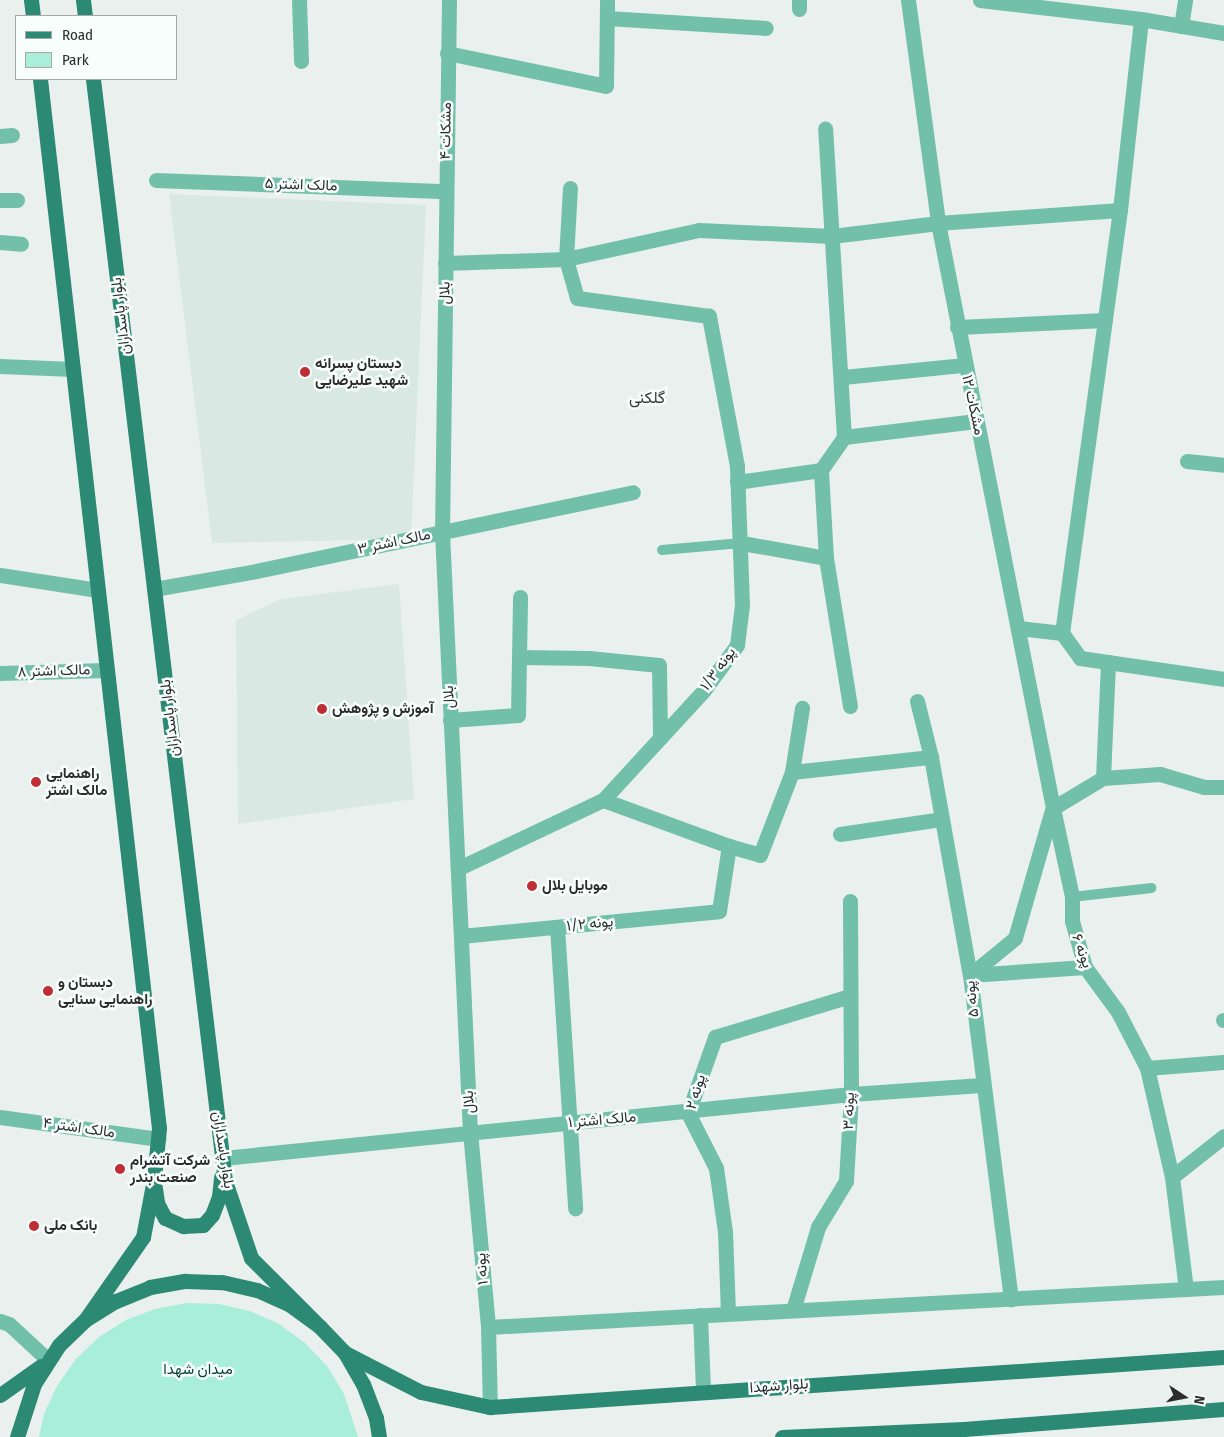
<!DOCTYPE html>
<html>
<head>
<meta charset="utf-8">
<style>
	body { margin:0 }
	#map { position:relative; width:1224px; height:1437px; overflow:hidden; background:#eaf0ee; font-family:"Fira Sans Condensed",Vazirmatn,sans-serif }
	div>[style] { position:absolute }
	.built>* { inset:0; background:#d9e8e3 }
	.green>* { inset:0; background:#a8eed9 }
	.service>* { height:10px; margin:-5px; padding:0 5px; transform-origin:5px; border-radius:5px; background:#73c0aa }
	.minor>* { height:15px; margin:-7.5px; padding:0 7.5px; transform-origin:7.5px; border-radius:7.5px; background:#73c0aa }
	.tertiary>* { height:15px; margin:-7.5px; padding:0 7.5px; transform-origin:7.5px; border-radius:7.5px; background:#73c0aa }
	.primary>* { height:15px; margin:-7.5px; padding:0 7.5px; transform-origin:7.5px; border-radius:7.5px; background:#2c8a74 }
	.dots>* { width:14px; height:14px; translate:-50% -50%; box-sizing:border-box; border:2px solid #f7fefb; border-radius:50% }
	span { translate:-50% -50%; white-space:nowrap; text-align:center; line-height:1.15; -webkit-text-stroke:5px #f7fefb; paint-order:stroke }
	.street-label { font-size:15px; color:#2a2d2c }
	.poi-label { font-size:15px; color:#2a2d2c; font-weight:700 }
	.left { translate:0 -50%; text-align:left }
	.park-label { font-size:15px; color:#064236 }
	.neighbourhood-label { font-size:16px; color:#373c3a }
	.legend { position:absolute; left:15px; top:15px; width:162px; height:65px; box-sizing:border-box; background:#f7fefb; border:1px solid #a5aaa8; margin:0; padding:6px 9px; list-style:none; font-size:15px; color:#2a2d2c }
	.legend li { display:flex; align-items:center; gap:10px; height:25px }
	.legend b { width:25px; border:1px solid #a5aaa8 }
	.north { position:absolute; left:1159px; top:1372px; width:50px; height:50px; -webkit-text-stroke:4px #f7fefb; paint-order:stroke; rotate:101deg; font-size:14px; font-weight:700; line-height:20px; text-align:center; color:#2a2d2c }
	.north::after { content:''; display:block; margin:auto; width:18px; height:22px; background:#2a2d2c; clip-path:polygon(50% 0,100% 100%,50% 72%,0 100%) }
</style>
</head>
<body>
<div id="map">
	<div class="built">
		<div style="clip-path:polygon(169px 194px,426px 205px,411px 539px,212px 543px)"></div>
		<div style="clip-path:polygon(399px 584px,414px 799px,238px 824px,236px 620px,281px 599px)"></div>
	</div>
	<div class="green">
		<div style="clip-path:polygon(187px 1303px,219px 1304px,250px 1311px,279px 1324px,305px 1343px,327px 1366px,344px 1394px,358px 1437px,39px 1437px,44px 1414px,57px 1386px,76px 1359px,99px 1337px,126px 1320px,155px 1309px)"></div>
	</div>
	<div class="service">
		<div style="left:662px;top:550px;width:80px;rotate:-5deg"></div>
		<div style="left:1072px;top:897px;width:80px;rotate:-6.5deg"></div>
	</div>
	<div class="minor">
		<div style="left:299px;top:0;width:61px;rotate:88.1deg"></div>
		<div style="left:980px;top:0;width:162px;rotate:6.7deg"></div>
		<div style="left:1141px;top:19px;width:84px;rotate:9.6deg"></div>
		<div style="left:799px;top:9px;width:9px;rotate:-90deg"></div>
		<div style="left:607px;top:18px;width:159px;rotate:3.6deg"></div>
		<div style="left:1181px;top:26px;width:26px;rotate:-81deg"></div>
		<div style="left:447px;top:53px;width:162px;rotate:11.7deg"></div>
		<div style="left:606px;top:86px;width:86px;rotate:-89.3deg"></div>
		<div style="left:0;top:136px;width:12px;rotate:-5deg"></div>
		<div style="left:156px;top:180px;width:290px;rotate:2.2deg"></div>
		<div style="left:0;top:200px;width:17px"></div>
		<div style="left:0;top:242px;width:21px;rotate:5deg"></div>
		<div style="left:445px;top:263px;width:121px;rotate:-1.9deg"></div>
		<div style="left:566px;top:259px;width:136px;rotate:-12.3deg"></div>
		<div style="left:699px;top:230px;width:133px;rotate:2.6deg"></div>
		<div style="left:832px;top:236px;width:107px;rotate:-7deg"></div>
		<div style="left:938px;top:223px;width:182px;rotate:-4.1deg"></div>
		<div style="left:957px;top:327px;width:148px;rotate:-2.7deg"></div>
		<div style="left:0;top:366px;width:73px;rotate:2.4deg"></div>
		<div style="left:843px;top:377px;width:122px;rotate:-5.7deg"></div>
		<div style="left:844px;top:437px;width:133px;rotate:-6.9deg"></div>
		<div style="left:1187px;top:461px;width:37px;rotate:6deg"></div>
		<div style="left:737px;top:482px;width:85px;rotate:-8.1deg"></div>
		<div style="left:742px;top:543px;width:85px;rotate:10.1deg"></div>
		<div style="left:826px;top:558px;width:88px;rotate:-93.3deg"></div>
		<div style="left:821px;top:470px;width:40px;rotate:-55.1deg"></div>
		<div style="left:844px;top:437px;width:309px;rotate:-93.5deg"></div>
		<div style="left:826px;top:558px;width:150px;rotate:80.8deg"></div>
		<div style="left:0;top:575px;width:99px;rotate:8.7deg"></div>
		<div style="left:154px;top:589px;width:98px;rotate:-9.9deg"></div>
		<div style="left:251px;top:572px;width:390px;rotate:-11.8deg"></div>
		<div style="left:1019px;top:628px;width:43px;rotate:6.6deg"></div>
		<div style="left:1062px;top:633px;width:427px;rotate:-82.2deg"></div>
		<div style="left:1120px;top:210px;width:192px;rotate:-83.7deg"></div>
		<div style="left:1062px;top:633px;width:31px;rotate:54deg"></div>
		<div style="left:1080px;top:658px;width:146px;rotate:8.3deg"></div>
		<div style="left:519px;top:657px;width:70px;rotate:0.8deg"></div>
		<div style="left:589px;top:658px;width:70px;rotate:5.7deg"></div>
		<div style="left:659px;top:665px;width:73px;rotate:89.2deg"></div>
		<div style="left:0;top:673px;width:107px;rotate:-1.6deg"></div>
		<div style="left:917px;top:701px;width:58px;rotate:76deg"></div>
		<div style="left:931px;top:757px;width:221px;rotate:79.9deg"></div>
		<div style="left:970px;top:975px;width:327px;rotate:82.8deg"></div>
		<div style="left:450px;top:720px;width:68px;rotate:-4.2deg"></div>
		<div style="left:518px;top:715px;width:118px;rotate:-89deg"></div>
		<div style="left:792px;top:772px;width:140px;rotate:-6.2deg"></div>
		<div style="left:1103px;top:778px;width:116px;rotate:-87.5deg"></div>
		<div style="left:1053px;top:808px;width:91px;rotate:77.9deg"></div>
		<div style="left:1072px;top:897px;width:24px;rotate:90deg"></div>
		<div style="left:1072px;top:921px;width:48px;rotate:74.2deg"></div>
		<div style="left:1085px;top:967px;width:56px;rotate:53.7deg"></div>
		<div style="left:1118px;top:1012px;width:63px;rotate:62.6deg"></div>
		<div style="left:1147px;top:1068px;width:112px;rotate:77.1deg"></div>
		<div style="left:1172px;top:1177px;width:113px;rotate:82.9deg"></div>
		<div style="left:1053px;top:808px;width:58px;rotate:-31deg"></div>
		<div style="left:1103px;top:778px;width:57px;rotate:-4deg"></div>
		<div style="left:1160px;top:774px;width:46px;rotate:16.5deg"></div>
		<div style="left:1204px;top:787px;width:20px"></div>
		<div style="left:840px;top:834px;width:102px;rotate:-8.4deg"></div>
		<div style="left:729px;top:846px;width:32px;rotate:16deg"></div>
		<div style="left:760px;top:855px;width:89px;rotate:-68.9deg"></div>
		<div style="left:792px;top:772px;width:65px;rotate:-81.1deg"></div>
		<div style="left:459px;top:868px;width:159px;rotate:-25.3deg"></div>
		<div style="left:603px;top:800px;width:149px;rotate:-47.4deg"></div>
		<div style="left:704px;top:690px;width:56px;rotate:-53.7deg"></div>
		<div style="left:737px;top:645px;width:40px;rotate:-82.9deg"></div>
		<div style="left:742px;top:605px;width:139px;rotate:-92.1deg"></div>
		<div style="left:737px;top:466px;width:153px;rotate:-100.6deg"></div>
		<div style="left:709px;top:316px;width:133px;rotate:-172.2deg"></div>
		<div style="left:577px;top:298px;width:41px;rotate:-105.8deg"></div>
		<div style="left:566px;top:259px;width:71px;rotate:-86.8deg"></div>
		<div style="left:557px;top:927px;width:282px;rotate:86.3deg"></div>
		<div style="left:461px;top:936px;width:259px;rotate:-5.5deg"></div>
		<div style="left:719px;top:911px;width:66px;rotate:-81.3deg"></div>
		<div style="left:729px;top:846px;width:134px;rotate:-159.9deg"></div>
		<div style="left:970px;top:975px;width:58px;rotate:-39.4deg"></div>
		<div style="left:1015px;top:938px;width:133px;rotate:-73.9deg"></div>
		<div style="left:970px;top:975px;width:115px;rotate:-4deg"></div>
		<div style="left:1223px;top:1020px;width:1px"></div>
		<div style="left:1147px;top:1068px;width:76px;rotate:-4.5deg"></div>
		<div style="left:223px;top:1158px;width:631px;rotate:-5.82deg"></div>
		<div style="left:851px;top:1094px;width:131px;rotate:-3.9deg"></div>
		<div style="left:1172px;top:1177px;width:66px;rotate:-38.3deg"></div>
		<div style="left:793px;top:1310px;width:87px;rotate:-73.2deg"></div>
		<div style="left:818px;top:1227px;width:54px;rotate:-58.7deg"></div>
		<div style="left:846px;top:1181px;width:87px;rotate:-86.7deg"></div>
		<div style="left:851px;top:1094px;width:193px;rotate:-90.3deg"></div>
		<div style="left:728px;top:1313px;width:81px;rotate:-92.1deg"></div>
		<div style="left:725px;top:1232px;width:65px;rotate:-98deg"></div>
		<div style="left:716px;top:1168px;width:62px;rotate:-117deg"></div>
		<div style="left:688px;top:1113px;width:81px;rotate:-70.4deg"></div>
		<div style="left:715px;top:1037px;width:141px;rotate:-16.9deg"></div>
		<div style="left:700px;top:1315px;width:76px;rotate:87.7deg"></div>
		<div style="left:0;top:1321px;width:9px;rotate:18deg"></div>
		<div style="left:9px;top:1324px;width:53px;rotate:42.7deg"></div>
		<div style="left:488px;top:1327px;width:737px;rotate:-3.11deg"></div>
	</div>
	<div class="tertiary">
		<div style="left:449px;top:0;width:532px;rotate:90.75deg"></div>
		<div style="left:442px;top:532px;width:601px;rotate:87.33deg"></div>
		<div style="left:470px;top:1132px;width:196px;rotate:84.7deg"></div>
		<div style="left:488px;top:1327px;width:80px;rotate:88.6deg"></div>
		<div style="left:908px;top:0;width:225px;rotate:82.3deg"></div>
		<div style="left:938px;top:223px;width:596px;rotate:78.88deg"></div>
		<div style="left:0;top:1117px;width:160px;rotate:7.9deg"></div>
	</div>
	<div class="primary">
		<div style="left:31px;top:0;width:16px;rotate:83deg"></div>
		<div style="left:83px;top:0;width:16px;rotate:83deg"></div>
		<div style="left:40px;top:79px;width:1056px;rotate:83.53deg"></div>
		<div style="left:159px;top:1128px;width:51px;rotate:95.6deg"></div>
		<div style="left:154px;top:1179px;width:59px;rotate:100.7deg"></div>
		<div style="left:143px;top:1237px;width:101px;rotate:124.9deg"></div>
		<div style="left:93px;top:79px;width:1110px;rotate:83.17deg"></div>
		<div style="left:225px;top:1181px;width:81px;rotate:71.3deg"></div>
		<div style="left:251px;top:1258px;width:98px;rotate:45deg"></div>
		<div style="left:155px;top:1188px;width:15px;rotate:82deg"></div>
		<div style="left:157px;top:1203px;width:17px;rotate:62deg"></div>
		<div style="left:165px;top:1218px;width:20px;rotate:24deg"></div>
		<div style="left:183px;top:1226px;width:20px;rotate:-3deg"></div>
		<div style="left:203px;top:1225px;width:13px;rotate:-48deg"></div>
		<div style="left:212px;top:1215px;width:19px;rotate:-69deg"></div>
		<div style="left:219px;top:1197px;width:20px;rotate:-84deg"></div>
		<div style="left:345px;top:1353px;width:85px;rotate:27.2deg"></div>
		<div style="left:421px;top:1392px;width:71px;rotate:12.3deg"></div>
		<div style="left:490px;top:1407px;width:736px;rotate:-3.9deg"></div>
		<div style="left:0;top:1395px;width:50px;rotate:-35.3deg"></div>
		<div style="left:17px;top:1437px;width:56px;rotate:-72.2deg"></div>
		<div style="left:34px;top:1384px;width:46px;rotate:-57.3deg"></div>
		<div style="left:59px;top:1345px;width:36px;rotate:-44deg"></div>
		<div style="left:85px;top:1320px;width:36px;rotate:-32deg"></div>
		<div style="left:116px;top:1301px;width:37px;rotate:-22deg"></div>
		<div style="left:150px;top:1287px;width:36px;rotate:-10deg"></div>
		<div style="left:185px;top:1281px;width:37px;rotate:2deg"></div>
		<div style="left:222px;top:1282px;width:36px;rotate:13deg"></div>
		<div style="left:257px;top:1290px;width:36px;rotate:24deg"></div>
		<div style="left:290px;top:1305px;width:37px;rotate:36deg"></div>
		<div style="left:320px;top:1327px;width:36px;rotate:46deg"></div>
		<div style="left:345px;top:1353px;width:36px;rotate:60deg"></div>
		<div style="left:363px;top:1384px;width:36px;rotate:69deg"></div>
		<div style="left:376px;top:1418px;width:19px;rotate:81deg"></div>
		<div style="left:782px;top:1437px;width:182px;rotate:-2.5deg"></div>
		<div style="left:964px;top:1429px;width:261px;rotate:-4.4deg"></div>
	</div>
	<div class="dots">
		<div style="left:305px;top:372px;background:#be2e34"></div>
		<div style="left:322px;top:709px;background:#be2e34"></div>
		<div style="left:36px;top:782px;background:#be2e34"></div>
		<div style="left:532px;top:886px;background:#be2e34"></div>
		<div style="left:48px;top:991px;background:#be2e34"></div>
		<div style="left:120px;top:1169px;background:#be2e34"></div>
		<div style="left:34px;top:1226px;background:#be2e34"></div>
	</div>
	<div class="street-label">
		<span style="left:446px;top:131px;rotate:-89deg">مشکات ۴</span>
		<span style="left:301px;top:185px;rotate:2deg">مالک اشتر ۵</span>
		<span style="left:445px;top:293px;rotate:-89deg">بلال</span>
		<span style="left:121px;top:316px;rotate:-97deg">بلوار پاسداران</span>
		<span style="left:973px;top:405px;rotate:78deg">مشکات ۱۲</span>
		<span style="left:394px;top:542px;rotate:-12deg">مالک اشتر ۳</span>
		<span style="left:718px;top:669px;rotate:-54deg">پونه ۱/۳</span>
		<span style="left:54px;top:671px;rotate:-2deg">مالک اشتر ۸</span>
		<span style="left:449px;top:697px;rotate:-92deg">بلال</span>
		<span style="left:170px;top:718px;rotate:-97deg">بلوار پاسداران</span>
		<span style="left:590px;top:924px;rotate:-6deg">پونه ۱/۲</span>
		<span style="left:1082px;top:951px;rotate:70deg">پونه ۶</span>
		<span style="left:972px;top:999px;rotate:-97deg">پونه ۵</span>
		<span style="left:696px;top:1092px;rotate:-73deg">پونه ۲</span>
		<span style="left:469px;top:1102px;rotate:-93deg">بلال</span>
		<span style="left:849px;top:1111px;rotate:-88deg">پونه ۳</span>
		<span style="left:602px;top:1120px;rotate:-5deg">مالک اشتر ۱</span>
		<span style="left:79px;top:1128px;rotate:8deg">مالک اشتر ۴</span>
		<span style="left:223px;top:1150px;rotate:81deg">بلوار پاسداران</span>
		<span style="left:482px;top:1269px;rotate:-95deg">پونه ۱</span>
		<span style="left:779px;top:1386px;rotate:-4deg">بلوار شهدا</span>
	</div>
	<div class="poi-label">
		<span class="left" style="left:315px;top:372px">دبستان پسرانه<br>شهید علیرضایی</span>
		<span class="left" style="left:332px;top:709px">آموزش و پژوهش</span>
		<span class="left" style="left:46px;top:782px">راهنمایی<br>مالک اشتر</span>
		<span class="left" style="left:542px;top:886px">موبایل بلال</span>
		<span class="left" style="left:58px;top:991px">دبستان و<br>راهنمایی سنایی</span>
		<span class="left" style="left:130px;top:1169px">شرکت آتشرام<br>صنعت بندر</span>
		<span class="left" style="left:44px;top:1226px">بانک ملی</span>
	</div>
	<div class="park-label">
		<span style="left:198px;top:1370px">میدان شهدا</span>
	</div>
	<div class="neighbourhood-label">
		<span style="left:647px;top:398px">گلکنی</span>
	</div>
	<ul class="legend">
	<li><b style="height:6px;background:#2c8a74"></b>Road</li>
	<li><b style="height:14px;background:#a8eed9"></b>Park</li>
	</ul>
	<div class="north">N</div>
</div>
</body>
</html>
